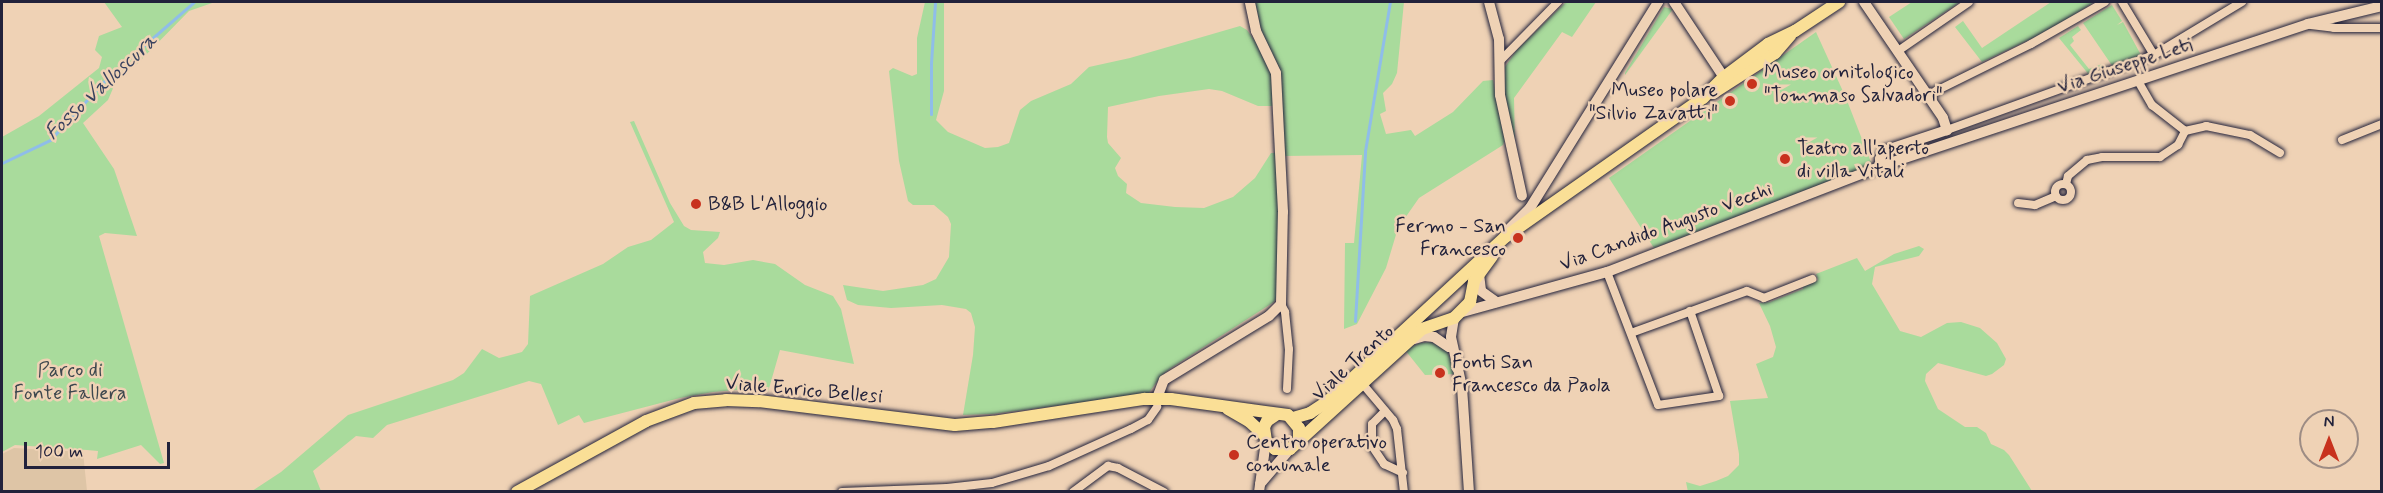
<!DOCTYPE html>
<html>
<head>
<meta charset="utf-8">
<style>
	body { margin:0 }
	#map { position:relative; width:2383px; height:493px; overflow:hidden; background:#efd2b5; font-family:Mynerve,sans-serif }
	div>[style] { position:absolute }
	.built>* { inset:0; background:#dec5a6 }
	.green>* { inset:0; background:#a9db9c }
	.stream>* { height:3px; margin:-1.5px; padding:0 1.5px; transform-origin:1.5px; border-radius:1.5px; background:#8fbde9 }
	.roads { filter:drop-shadow(0 0 2px #22223b) drop-shadow(0 0 2px #22223b) }
	.minor>* { height:8px; margin:-4px; padding:0 4px; transform-origin:4px; border-radius:4px; background:#efd2b5 }
	.minor>.ring { margin:-4px; padding:0; box-sizing:content-box; background:none; border:8px solid #efd2b5; border-radius:50% }
	.tertiary>* { height:10px; margin:-5px; padding:0 5px; transform-origin:5px; border-radius:5px; background:#efd2b5 }
	.secondary>* { height:10px; margin:-5px; padding:0 5px; transform-origin:5px; border-radius:5px; background:#efd2b5 }
	.primary>* { height:12px; margin:-6px; padding:0 6px; transform-origin:6px; border-radius:6px; background:#fadf96 }
	.dots>* { width:16px; height:16px; translate:-50% -50%; box-sizing:border-box; border:3px solid #efd2b5; border-radius:50% }
	span { translate:-50% -50%; white-space:nowrap; text-align:center; line-height:1.15; -webkit-text-stroke:5px #efd2b5; paint-order:stroke }
	.street-label { font-size:20px; color:#22223b }
	.poi-label { font-size:20px; color:#22223b }
	.left { translate:0 -50%; text-align:left }
	.right { translate:-100% -50%; text-align:right }
	.park-label { font-size:20px; color:#3d474e }
	.water-label { font-size:21px; color:#38415e; font-style:italic }
	.frame { position:absolute; inset:0; border:3px solid #22223b; pointer-events:none }
	.north { position:absolute; left:2299px; top:409px; width:60px; height:60px; box-sizing:border-box; background:#efd2b5; border:2px solid #9d8c84; border-radius:50%; rotate:0deg; font-size:16px; font-weight:700; line-height:24px; text-align:center; color:#22223b }
	.north::after { content:''; display:block; margin:auto; width:21px; height:27px; background:#c8321e; clip-path:polygon(50% 0,100% 100%,50% 72%,0 100%) }
	.scale { position:absolute; left:24px; top:442px; width:146px; height:27px; box-sizing:border-box; border:3px solid #22223b; border-top:0; padding-left:8px; font-size:18px; line-height:21px; white-space:nowrap; color:#22223b; -webkit-text-stroke:4px #efd2b5; paint-order:stroke }
</style>
</head>
<body>
<div id="map">
	<div class="built">
		<div style="clip-path:polygon(14px 448px,83px 452px,87px 491px,2px 491px,2px 454px)"></div>
	</div>
	<div class="green">
		<div style="clip-path:polygon(104px 2px,215px 2px,189px 11px,137px 64px,125px 70px,117px 79px,108px 100px,83px 123px,114px 169px,137px 236px,105px 233px,99px 236px,164px 463px,160px 464px,141px 445px,97px 459px,98px 451px,87px 450px,15px 445px,2px 452px,2px 137px,39px 116px,99px 68px,102px 57px,95px 50px,99px 36px,122px 27px)"></div>
		<div style="clip-path:polygon(925px 2px,944px 2px,944px 91px,936px 120px,948px 132px,985px 148px,998px 147px,1009px 143px,1020px 110px,1031px 101px,1071px 84px,1089px 67px,1130px 58px,1240px 26px,1247px 30px,1270px 62px,1276px 106px,1258px 106px,1222px 91px,1209px 89px,1159px 96px,1108px 107px,1107px 137px,1108px 143px,1121px 158px,1115px 168px,1118px 176px,1127px 184px,1126px 193px,1141px 203px,1175px 207px,1204px 208px,1233px 197px,1255px 178px,1271px 153px,1275px 153px,1280px 214px,1277px 296px,1274px 302px,1171px 368px,1162px 375px,1148px 394px,992px 414px,963px 415px,973px 355px,975px 327px,971px 313px,966px 309px,942px 305px,891px 308px,858px 305px,847px 300px,843px 285px,883px 291px,923px 285px,936px 279px,949px 257px,951px 224px,948px 217px,934px 205px,913px 205px,908px 201px,899px 161px,889px 71px,893px 68px,912px 76px,917px 74px,917px 38px)"></div>
		<div style="clip-path:polygon(1255px 2px,1404px 2px,1397px 73px,1392px 84px,1383px 93px,1386px 111px,1380px 114px,1386px 134px,1411px 130px,1415px 136px,1453px 112px,1483px 81px,1493px 80px,1505px 139px,1503px 145px,1419px 198px,1398px 228px,1386px 268px,1357px 324px,1344px 329px,1345px 243px,1354px 243px,1362px 155px,1284px 156px,1278px 65px,1262px 35px)"></div>
		<div style="clip-path:polygon(1566px 2px,1596px 2px,1572px 37px,1562px 32px,1514px 98px,1515px 147px,1504px 89px,1505px 67px,1516px 51px)"></div>
		<div style="clip-path:polygon(1912px 2px,1960px 2px,1904px 39px,1889px 17px)"></div>
		<div style="clip-path:polygon(2051px 2px,2094px 2px,2050px 30px,1982px 62px,1955px 27px,1963px 21px,1982px 48px)"></div>
		<div style="clip-path:polygon(2112px 5px,2122px 21px,2117px 25px,2123px 22px,2141px 55px,2113px 67px,2083px 23px)"></div>
		<div style="clip-path:polygon(1664px 7px,1673px 9px,1625px 75px,1625px 73px)"></div>
		<div style="clip-path:polygon(2078px 26px,2081px 30px,2072px 37px,2074px 41px,2070px 45px,2089px 69px,2102px 64px,2106px 70px,2090px 76px,2059px 38px)"></div>
		<div style="clip-path:polygon(1816px 32px,1846px 98px,1872px 165px,1654px 248px,1609px 178px)"></div>
		<div style="clip-path:polygon(634px 121px,670px 203px,684px 226px,691px 230px,720px 232px,718px 238px,703px 252px,705px 263px,724px 265px,753px 260px,775px 264px,805px 285px,833px 296px,841px 309px,854px 364px,780px 350px,768px 392px,736px 390px,713px 392px,680px 398px,584px 423px,579px 415px,558px 425px,541px 384px,529px 381px,387px 425px,373px 438px,356px 436px,313px 471px,321px 491px,252px 491px,281px 472px,348px 415px,453px 380px,464px 373px,482px 349px,499px 358px,522px 352px,528px 344px,530px 296px,603px 264px,628px 247px,651px 240px,674px 222px,630px 122px)"></div>
		<div style="clip-path:polygon(1919px 246px,1924px 249px,1919px 256px,1875px 267px,1872px 284px,1900px 331px,1921px 337px,1947px 323px,1961px 322px,1980px 328px,1997px 343px,2006px 359px,2004px 365px,1992px 374px,1986px 376px,1938px 363px,1926px 374px,1925px 381px,1938px 409px,1965px 427px,1977px 427px,1986px 433px,1991px 444px,2004px 450px,2009px 455px,2032px 491px,1688px 492px,1686px 482px,1700px 486px,1716px 481px,1728px 476px,1739px 465px,1739px 454px,1730px 401px,1768px 398px,1756px 364px,1773px 357px,1776px 347px,1770px 326px,1759px 303px,1770px 302px,1803px 289px,1803px 286px,1818px 280px,1816px 274px,1857px 258px,1865px 271px,1894px 254px)"></div>
		<div style="clip-path:polygon(1431px 342px,1447px 351px,1456px 374px,1425px 375px,1405px 350px,1420px 343px)"></div>
	</div>
	<div class="stream">
		<div style="left:931px;top:114px;width:51px;rotate:-90deg"></div>
		<div style="left:931px;top:63px;width:61px;rotate:-86.2deg"></div>
		<div style="left:2px;top:163px;width:53px;rotate:-25.6deg"></div>
		<div style="left:50px;top:140px;width:88px;rotate:-47.3deg"></div>
		<div style="left:110px;top:75px;width:111px;rotate:-41deg"></div>
		<div style="left:1355px;top:321px;width:170px;rotate:-86.6deg"></div>
		<div style="left:1365px;top:151px;width:151px;rotate:-80.5deg"></div>
	</div>
	<div class="roads">
		<div class="minor">
			<div style="left:2122px;top:2px;width:62px;rotate:58.9deg"></div>
			<div style="left:2311px;top:25px;width:23px;rotate:7deg"></div>
			<div style="left:2334px;top:28px;width:48px"></div>
			<div style="left:1898px;top:51px;width:86px;rotate:-34.6deg"></div>
			<div style="left:1500px;top:61px;width:83px;rotate:-45.5deg"></div>
			<div style="left:2138px;top:81px;width:28px;rotate:60deg"></div>
			<div style="left:2152px;top:105px;width:42px;rotate:38.2deg"></div>
			<div style="left:2185px;top:131px;width:22px;rotate:-13deg"></div>
			<div style="left:2206px;top:126px;width:45px;rotate:11.6deg"></div>
			<div style="left:2250px;top:135px;width:35px;rotate:31deg"></div>
			<div style="left:1929px;top:97px;width:9px;rotate:-41deg"></div>
			<div style="left:1936px;top:91px;width:106px;rotate:-26.3deg"></div>
			<div style="left:2031px;top:44px;width:85px;rotate:-29.6deg"></div>
			<div style="left:1947px;top:130px;width:220px;rotate:-19.9deg"></div>
			<div style="left:2154px;top:55px;width:103px;rotate:-31.1deg"></div>
			<div style="left:2342px;top:140px;width:43px;rotate:-21.8deg"></div>
			<div class="ring" style="left:2055px;top:184px;width:8px;height:8px"></div>
			<div style="left:2066px;top:184px;width:8px;rotate:-76deg"></div>
			<div style="left:2068px;top:176px;width:25px;rotate:-40deg"></div>
			<div style="left:2087px;top:160px;width:15px;rotate:-11deg"></div>
			<div style="left:2102px;top:157px;width:58px"></div>
			<div style="left:2160px;top:157px;width:22px;rotate:-34deg"></div>
			<div style="left:2178px;top:145px;width:16px;rotate:-63deg"></div>
			<div style="left:2018px;top:203px;width:17px;rotate:7deg"></div>
			<div style="left:2035px;top:205px;width:23px;rotate:-23deg"></div>
			<div style="left:1607px;top:272px;width:142px;rotate:69deg"></div>
			<div style="left:1658px;top:405px;width:62px;rotate:-8.4deg"></div>
			<div style="left:1719px;top:396px;width:90px;rotate:-108.8deg"></div>
			<div style="left:1281px;top:304px;width:9px;rotate:63deg"></div>
			<div style="left:1285px;top:312px;width:37px;rotate:84deg"></div>
			<div style="left:1289px;top:349px;width:40px;rotate:92.9deg"></div>
			<div style="left:1631px;top:333px;width:123px;rotate:-19.9deg"></div>
			<div style="left:1747px;top:291px;width:18px;rotate:22deg"></div>
			<div style="left:1764px;top:298px;width:52px;rotate:-21.6deg"></div>
			<div style="left:1361px;top:382px;width:50px;rotate:49.9deg"></div>
			<div style="left:1393px;top:420px;width:10px;rotate:66deg"></div>
			<div style="left:1397px;top:429px;width:63px;rotate:83.7deg"></div>
			<div style="left:1385px;top:411px;width:18px;rotate:135deg"></div>
			<div style="left:1372px;top:424px;width:22px;rotate:90deg"></div>
			<div style="left:1372px;top:446px;width:22px;rotate:56deg"></div>
			<div style="left:1384px;top:464px;width:21px;rotate:25deg"></div>
			<div style="left:842px;top:492px;width:105px;rotate:-2.2deg"></div>
			<div style="left:947px;top:488px;width:45px;rotate:-6.3deg"></div>
			<div style="left:992px;top:483px;width:59px;rotate:-16.6deg"></div>
			<div style="left:1049px;top:466px;width:90px;rotate:-24.3deg"></div>
			<div style="left:1131px;top:429px;width:19px;rotate:-28deg"></div>
			<div style="left:1148px;top:420px;width:16px;rotate:-55deg"></div>
			<div style="left:1073px;top:492px;width:44px;rotate:-36.6deg"></div>
			<div style="left:1108px;top:466px;width:10px;rotate:11deg"></div>
			<div style="left:1118px;top:468px;width:52px;rotate:27.6deg"></div>
		</div>
		<div class="tertiary">
			<div style="left:1489px;top:2px;width:38px;rotate:75deg"></div>
			<div style="left:1499px;top:39px;width:56px;rotate:89deg"></div>
			<div style="left:1500px;top:95px;width:103px;rotate:77.7deg"></div>
			<div style="left:1674px;top:2px;width:96px;rotate:56.5deg"></div>
			<div style="left:1864px;top:2px;width:140px;rotate:55.7deg"></div>
			<div style="left:1943px;top:118px;width:13px;rotate:72deg"></div>
			<div style="left:1947px;top:130px;width:66px;rotate:161.6deg"></div>
			<div style="left:1884px;top:151px;width:9px;rotate:117deg"></div>
			<div style="left:1880px;top:159px;width:7px;rotate:82deg"></div>
			<div style="left:1509px;top:229px;width:30px;rotate:-45deg"></div>
			<div style="left:1530px;top:208px;width:243px;rotate:-58.1deg"></div>
			<div style="left:1157px;top:398px;width:19px;rotate:-69deg"></div>
			<div style="left:1164px;top:380px;width:123px;rotate:-31.4deg"></div>
			<div style="left:1269px;top:316px;width:17px;rotate:-45deg"></div>
			<div style="left:1281px;top:304px;width:92px;rotate:-88.8deg"></div>
			<div style="left:1283px;top:212px;width:139px;rotate:-92.9deg"></div>
			<div style="left:1276px;top:73px;width:47px;rotate:-115.5deg"></div>
			<div style="left:1256px;top:31px;width:30px;rotate:-102deg"></div>
		</div>
		<div class="secondary">
			<div style="left:1479px;top:274px;width:17px;rotate:83deg"></div>
			<div style="left:1481px;top:291px;width:19px;rotate:36deg"></div>
			<div style="left:1459px;top:313px;width:154px;rotate:-15.5deg"></div>
			<div style="left:1607px;top:272px;width:294px;rotate:-21.1deg"></div>
			<div style="left:1881px;top:166px;width:450px;rotate:-18.4deg"></div>
			<div style="left:2308px;top:24px;width:76px;rotate:-13.7deg"></div>
			<div style="left:1454px;top:318px;width:19px;rotate:99deg"></div>
			<div style="left:1451px;top:337px;width:51px;rotate:77.6deg"></div>
			<div style="left:1462px;top:387px;width:105px;rotate:86.2deg"></div>
			<div style="left:1411px;top:340px;width:14px;rotate:-17deg"></div>
			<div style="left:1424px;top:336px;width:10px;rotate:6deg"></div>
			<div style="left:1434px;top:337px;width:18px;rotate:34deg"></div>
			<div style="left:1260px;top:484px;width:46px;rotate:-49.4deg"></div>
			<div style="left:1259px;top:492px;width:51px;rotate:-82.2deg"></div>
		</div>
		<div class="primary">
			<div style="left:1713px;top:93px;width:74px;rotate:-32.8deg"></div>
			<div style="left:1775px;top:53px;width:23px;rotate:-49deg"></div>
			<div style="left:1228px;top:409px;width:24px;rotate:30deg"></div>
			<div style="left:1249px;top:421px;width:19px;rotate:43deg"></div>
			<div style="left:1277px;top:414px;width:12px;rotate:145deg"></div>
			<div style="left:1267px;top:421px;width:7px;rotate:117deg"></div>
			<div style="left:1264px;top:427px;width:14px;rotate:82deg"></div>
			<div style="left:1266px;top:441px;width:12px;rotate:42deg"></div>
			<div style="left:1275px;top:449px;width:15px"></div>
			<div style="left:1290px;top:449px;width:178px;rotate:-42.3deg"></div>
			<div style="left:1422px;top:329px;width:34px;rotate:-19deg"></div>
			<div style="left:1454px;top:318px;width:23px;rotate:-45deg"></div>
			<div style="left:1470px;top:302px;width:21px;rotate:-79deg"></div>
			<div style="left:1474px;top:281px;width:31px;rotate:-54deg"></div>
			<div style="left:1293px;top:418px;width:18px;rotate:-16deg"></div>
			<div style="left:1310px;top:413px;width:20px;rotate:-33deg"></div>
			<div style="left:1327px;top:402px;width:243px;rotate:-42.8deg"></div>
			<div style="left:1505px;top:237px;width:242px;rotate:-35.1deg"></div>
			<div style="left:1703px;top:98px;width:30px;rotate:-45deg"></div>
			<div style="left:1724px;top:77px;width:55px;rotate:-36.9deg"></div>
			<div style="left:1768px;top:44px;width:30px;rotate:-26deg"></div>
			<div style="left:1795px;top:31px;width:53px;rotate:-33.4deg"></div>
			<div style="left:517px;top:492px;width:147px;rotate:-28.8deg"></div>
			<div style="left:646px;top:421px;width:51px;rotate:-20.6deg"></div>
			<div style="left:694px;top:403px;width:32px;rotate:-5deg"></div>
			<div style="left:726px;top:400px;width:33px;rotate:2deg"></div>
			<div style="left:759px;top:401px;width:197px;rotate:7deg"></div>
			<div style="left:955px;top:425px;width:38px;rotate:-5deg"></div>
			<div style="left:993px;top:422px;width:153px;rotate:-8.7deg"></div>
			<div style="left:1144px;top:399px;width:27px"></div>
			<div style="left:1171px;top:399px;width:118px;rotate:7.8deg"></div>
			<div style="left:1288px;top:415px;width:17px;rotate:50deg"></div>
			<div style="left:1299px;top:428px;width:11px;rotate:90deg"></div>
		</div>
	</div>
	<div class="dots">
		<div style="left:1752px;top:84px;background:#c8321e"></div>
		<div style="left:1730px;top:101px;background:#c8321e"></div>
		<div style="left:1785px;top:159px;background:#c8321e"></div>
		<div style="left:696px;top:204px;background:#c8321e"></div>
		<div style="left:1518px;top:238px;background:#c8321e"></div>
		<div style="left:1440px;top:373px;background:#c8321e"></div>
		<div style="left:1234px;top:455px;background:#c8321e"></div>
	</div>
	<div class="street-label">
		<span style="left:2125px;top:66px;rotate:-18deg">Via Giuseppe Leti</span>
		<span style="left:1666px;top:227px;rotate:-20deg">Via Candido Augusto Vecchi</span>
		<span style="left:1353px;top:363px;rotate:-42deg">Viale Trento</span>
		<span style="left:804px;top:390px;rotate:5deg">Viale Enrico Bellesi</span>
	</div>
	<div class="poi-label">
		<span class="left" style="left:1764px;top:84px">Museo ornitologico<br>"Tommaso Salvadori"</span>
		<span class="right" style="left:1718px;top:102px">Museo polare<br>"Silvio Zavatti"</span>
		<span class="left" style="left:1797px;top:160px">Teatro all'aperto<br>di villa Vitali</span>
		<span class="left" style="left:708px;top:204px">B&amp;B L'Alloggio</span>
		<span class="right" style="left:1506px;top:238px">Fermo - San<br>Francesco</span>
		<span class="left" style="left:1452px;top:374px">Fonti San<br>Francesco da Paola</span>
		<span class="left" style="left:1246px;top:454px">Centro operativo<br>comunale</span>
	</div>
	<div class="park-label">
		<span style="left:70px;top:382px">Parco di<br>Fonte Fallera</span>
	</div>
	<div class="water-label">
		<span style="left:101px;top:87px;rotate:-43deg">Fosso Valloscura</span>
	</div>
	<div class="frame"></div>
	<div class="north">N</div>
	<div class="scale">100 m</div>
</div>
</body>
</html>
